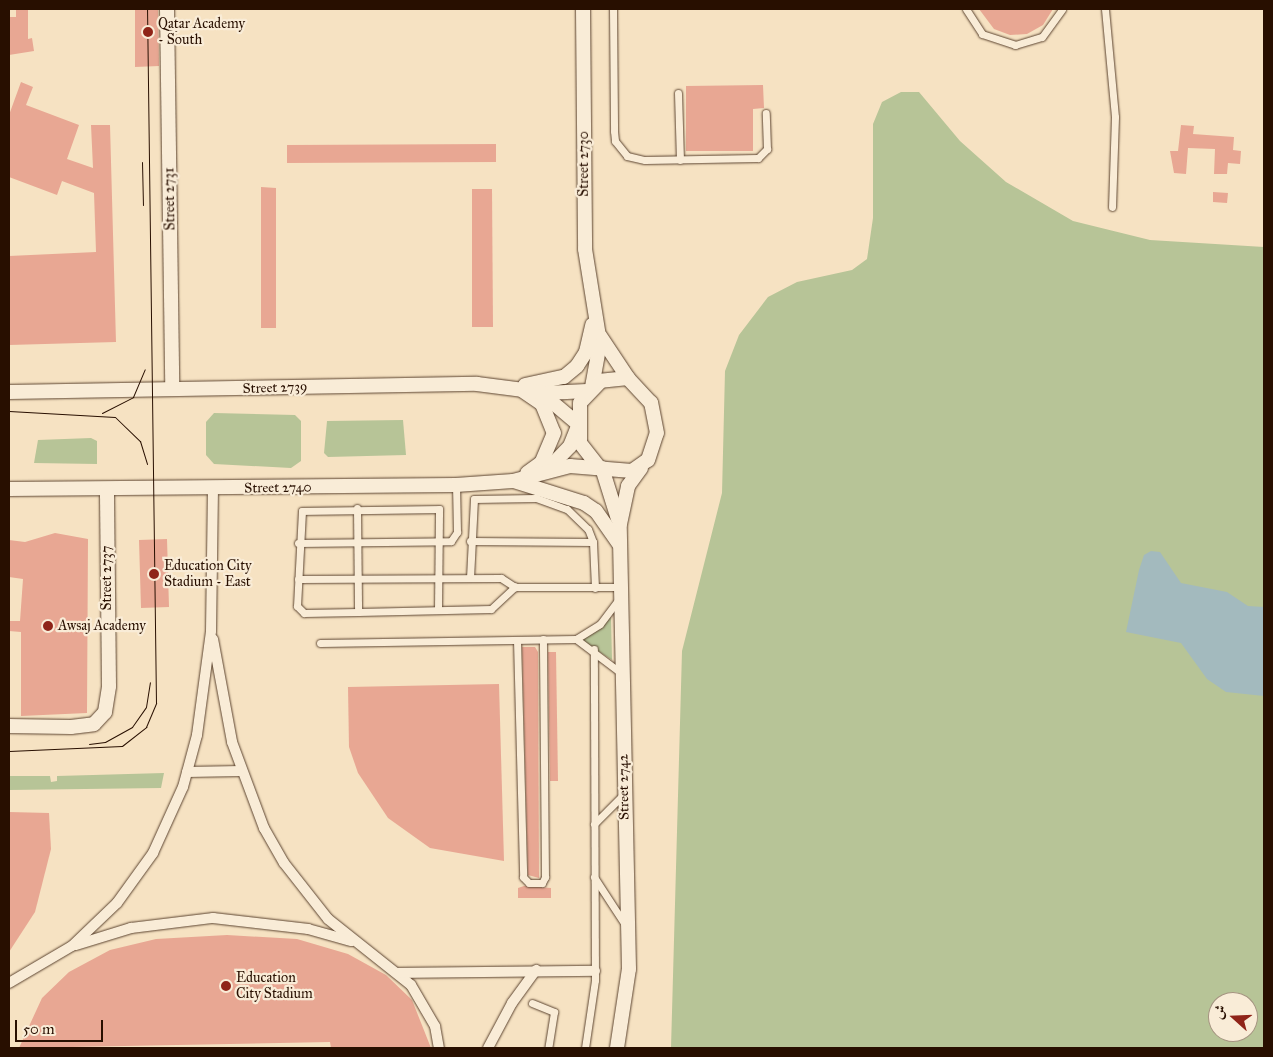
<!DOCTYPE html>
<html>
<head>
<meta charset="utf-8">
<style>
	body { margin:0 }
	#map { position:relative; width:1273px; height:1057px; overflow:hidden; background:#f6e2c2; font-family:"IM FELL Great Primer",Amiri,serif }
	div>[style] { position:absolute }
	.green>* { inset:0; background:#b7c497 }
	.water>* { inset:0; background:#a3babe }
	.building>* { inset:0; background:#e8a793 }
	.roads { filter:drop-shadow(0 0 1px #5c4430) drop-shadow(0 0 1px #5c4430) }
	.service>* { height:7px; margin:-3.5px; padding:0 3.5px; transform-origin:3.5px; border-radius:3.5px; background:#f9ecd7 }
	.pedestrian>* { height:10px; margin:-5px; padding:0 5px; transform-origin:5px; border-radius:5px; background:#f9ecd7 }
	.minor>* { height:14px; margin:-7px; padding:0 7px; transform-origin:7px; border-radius:7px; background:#f9ecd7 }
	.tram>* { height:1px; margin:-0.5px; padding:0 0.5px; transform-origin:0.5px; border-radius:0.5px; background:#280f00 }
	.dots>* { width:14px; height:14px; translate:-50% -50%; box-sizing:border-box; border:2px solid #f9ecd7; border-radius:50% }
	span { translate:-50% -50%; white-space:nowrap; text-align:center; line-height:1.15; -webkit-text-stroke:4.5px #f9ecd7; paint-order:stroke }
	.poi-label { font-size:14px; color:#280f00 }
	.left { translate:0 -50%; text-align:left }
	.street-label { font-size:14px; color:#280f00 }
	.frame { position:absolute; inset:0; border:10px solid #280f00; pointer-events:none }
	.north { position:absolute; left:1208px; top:992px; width:50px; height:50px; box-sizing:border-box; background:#f9ecd7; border:1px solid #a59481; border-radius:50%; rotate:290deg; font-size:14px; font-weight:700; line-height:20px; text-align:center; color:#280f00 }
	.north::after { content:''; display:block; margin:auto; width:18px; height:22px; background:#8f2418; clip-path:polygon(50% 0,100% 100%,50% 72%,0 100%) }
	.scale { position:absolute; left:15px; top:1020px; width:88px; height:22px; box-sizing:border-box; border:2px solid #280f00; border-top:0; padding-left:6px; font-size:15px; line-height:18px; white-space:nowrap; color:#280f00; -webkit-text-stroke:4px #f9ecd7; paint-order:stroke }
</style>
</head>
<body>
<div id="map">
	<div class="green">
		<div style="clip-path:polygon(evenodd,901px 92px,919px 92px,960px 141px,1006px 182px,1073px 221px,1150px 240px,1264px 247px,1264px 1048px,671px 1048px,682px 651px,722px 493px,725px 371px,739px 335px,768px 297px,797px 282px,852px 270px,867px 259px,873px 218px,873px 124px,882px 102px,901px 92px,1218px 1002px,1248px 1002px,1248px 1032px,1218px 1032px,1218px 1002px)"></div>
		<div style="clip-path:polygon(214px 413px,295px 415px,301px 421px,301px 461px,291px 468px,214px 464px,206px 455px,206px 422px)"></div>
		<div style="clip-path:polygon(403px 420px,406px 455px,328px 457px,324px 453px,327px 421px)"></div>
		<div style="clip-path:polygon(91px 438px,97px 441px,97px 464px,34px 463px,38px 440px)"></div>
		<div style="clip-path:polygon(611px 617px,612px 660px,581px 640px)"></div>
		<div style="clip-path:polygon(164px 773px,161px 788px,9px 790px,9px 776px,50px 776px,51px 782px,57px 781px,57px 776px)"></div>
	</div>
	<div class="water">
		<div style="clip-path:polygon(1151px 551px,1160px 552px,1181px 583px,1227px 592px,1248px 606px,1264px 607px,1264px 696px,1226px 692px,1207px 679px,1181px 643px,1126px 632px,1139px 570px,1144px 555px)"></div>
	</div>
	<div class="building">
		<div style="clip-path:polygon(16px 9px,28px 9px,28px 39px,32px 38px,34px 51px,9px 55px,9px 17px,16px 17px)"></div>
		<div style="clip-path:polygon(135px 9px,158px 9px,159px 66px,135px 67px)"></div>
		<div style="clip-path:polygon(979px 9px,1053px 9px,1043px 25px,1027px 34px,1010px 35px,994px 29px)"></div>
		<div style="clip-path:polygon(21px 82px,33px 87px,26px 105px,79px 125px,67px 159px,93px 168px,91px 125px,110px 125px,116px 342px,9px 345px,9px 256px,96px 252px,94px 193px,62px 181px,57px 195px,9px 177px,9px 115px)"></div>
		<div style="clip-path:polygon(763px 85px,764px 108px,753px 109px,753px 151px,686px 151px,686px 86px)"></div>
		<div style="clip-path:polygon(1181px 125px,1194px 126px,1193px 134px,1234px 137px,1233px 150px,1241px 151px,1240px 164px,1228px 163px,1227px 174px,1214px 174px,1215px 149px,1188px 148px,1186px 174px,1174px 173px,1170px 151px,1178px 151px)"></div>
		<div style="clip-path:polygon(496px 144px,496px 162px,287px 163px,287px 145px)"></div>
		<div style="clip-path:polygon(261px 187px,276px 188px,276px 328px,261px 328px)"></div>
		<div style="clip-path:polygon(472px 189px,492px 189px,493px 327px,472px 327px)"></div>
		<div style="clip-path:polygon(1213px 192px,1228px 193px,1227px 203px,1213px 202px)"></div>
		<div style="clip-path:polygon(55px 533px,88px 539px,87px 713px,21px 716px,21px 632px,9px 631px,9px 621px,20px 621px,23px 579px,9px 577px,9px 540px,25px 542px)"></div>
		<div style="clip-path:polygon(167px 539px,169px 607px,141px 608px,139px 540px)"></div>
		<div style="clip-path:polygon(522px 647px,535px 647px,538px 652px,539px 878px,528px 875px)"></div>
		<div style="clip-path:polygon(548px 652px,556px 652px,558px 781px,550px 781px)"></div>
		<div style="clip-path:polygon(499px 684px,504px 861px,430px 848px,388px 818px,358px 773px,349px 747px,348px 687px)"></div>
		<div style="clip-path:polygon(9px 812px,49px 813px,51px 849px,35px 912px,9px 952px)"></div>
		<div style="clip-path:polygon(524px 886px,551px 888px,551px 898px,518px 898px,518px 888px)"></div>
		<div style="clip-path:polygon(227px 935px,297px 939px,348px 954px,386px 975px,412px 1000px,431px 1048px,331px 1048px,330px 1042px,19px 1048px,42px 998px,69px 972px,110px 950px,156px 939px)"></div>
	</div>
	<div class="roads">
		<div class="service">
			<div style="left:613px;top:9px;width:122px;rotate:89.5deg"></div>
			<div style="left:614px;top:131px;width:10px;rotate:84deg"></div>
			<div style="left:615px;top:141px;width:19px;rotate:51deg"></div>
			<div style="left:627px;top:156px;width:18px;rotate:13deg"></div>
			<div style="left:645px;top:160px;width:113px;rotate:-1deg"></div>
			<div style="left:758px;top:158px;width:13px;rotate:-45deg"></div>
			<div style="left:767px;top:149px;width:36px;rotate:-92deg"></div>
			<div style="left:966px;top:9px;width:30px;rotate:57deg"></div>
			<div style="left:982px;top:34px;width:35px;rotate:18deg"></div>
			<div style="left:1015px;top:45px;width:28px;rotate:-17deg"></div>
			<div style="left:1042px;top:37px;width:34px;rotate:-54deg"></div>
			<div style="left:1105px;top:9px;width:108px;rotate:84.7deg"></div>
			<div style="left:1115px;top:117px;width:90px;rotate:91.9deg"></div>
			<div style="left:678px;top:93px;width:67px;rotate:88.3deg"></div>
			<div style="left:357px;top:508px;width:104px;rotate:89.4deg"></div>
			<div style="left:470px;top:541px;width:123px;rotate:0.5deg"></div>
			<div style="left:298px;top:543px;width:153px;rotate:-0.7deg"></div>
			<div style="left:451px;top:541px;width:11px;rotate:-56deg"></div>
			<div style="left:457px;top:532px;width:47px;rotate:-91.2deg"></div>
			<div style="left:470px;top:578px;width:79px;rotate:-87.1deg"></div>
			<div style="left:474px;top:499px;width:62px;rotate:-0.9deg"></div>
			<div style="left:536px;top:498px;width:33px;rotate:20deg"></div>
			<div style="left:567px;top:509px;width:29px;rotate:44deg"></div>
			<div style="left:588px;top:529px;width:14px;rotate:69deg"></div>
			<div style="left:593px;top:542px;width:46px;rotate:87.5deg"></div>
			<div style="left:298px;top:579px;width:203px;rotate:-0.3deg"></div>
			<div style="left:501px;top:578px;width:17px;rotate:33deg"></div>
			<div style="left:515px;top:587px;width:106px"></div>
			<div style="left:438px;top:610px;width:101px;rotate:-89.4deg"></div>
			<div style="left:439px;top:509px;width:137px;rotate:179.2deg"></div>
			<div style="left:302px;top:511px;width:95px;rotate:93deg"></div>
			<div style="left:297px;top:606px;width:10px;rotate:45deg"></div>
			<div style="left:304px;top:613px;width:54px;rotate:-1.1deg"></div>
			<div style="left:358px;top:612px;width:133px;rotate:-1.3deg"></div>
			<div style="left:491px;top:609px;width:33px;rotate:-43deg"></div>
			<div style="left:576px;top:639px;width:56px;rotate:37.1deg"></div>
			<div style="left:517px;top:640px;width:237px;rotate:88.5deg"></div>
			<div style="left:523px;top:877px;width:8px;rotate:45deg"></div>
			<div style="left:529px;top:883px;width:13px"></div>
			<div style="left:542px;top:883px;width:7px;rotate:-63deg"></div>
			<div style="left:545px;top:877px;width:238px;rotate:-90.5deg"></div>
			<div style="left:320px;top:643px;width:256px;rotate:-0.9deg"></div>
			<div style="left:576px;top:639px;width:28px;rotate:-32deg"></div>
			<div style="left:600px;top:624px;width:31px;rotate:-53deg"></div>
			<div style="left:594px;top:824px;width:42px;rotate:-45deg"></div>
			<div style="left:594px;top:877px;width:59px;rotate:56.9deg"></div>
			<div style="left:532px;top:1003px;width:24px;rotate:22deg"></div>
			<div style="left:554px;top:1012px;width:36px;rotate:99deg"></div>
			<div style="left:585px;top:1048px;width:69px;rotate:-81.6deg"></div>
			<div style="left:595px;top:980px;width:331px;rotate:-90.2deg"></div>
		</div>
		<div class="pedestrian">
			<div style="left:213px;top:639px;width:105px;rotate:79.5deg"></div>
			<div style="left:232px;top:742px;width:92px;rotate:69.6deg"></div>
			<div style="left:264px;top:828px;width:40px;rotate:60.3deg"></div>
			<div style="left:284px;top:863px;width:71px;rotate:51.8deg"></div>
			<div style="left:328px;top:919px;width:106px;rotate:38.5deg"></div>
			<div style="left:411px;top:985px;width:48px;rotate:59.7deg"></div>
			<div style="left:435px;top:1026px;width:22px;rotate:80deg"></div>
			<div style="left:187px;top:772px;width:54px;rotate:-1.1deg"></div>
			<div style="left:76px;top:945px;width:58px;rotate:-17.2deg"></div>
			<div style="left:131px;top:928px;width:83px;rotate:-7deg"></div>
			<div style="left:213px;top:918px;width:96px;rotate:6.6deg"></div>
			<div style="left:308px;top:929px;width:45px;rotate:15.6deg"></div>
			<div style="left:397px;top:973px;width:198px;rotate:-0.6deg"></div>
			<div style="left:9px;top:983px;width:73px;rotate:-30.4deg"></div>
			<div style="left:72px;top:946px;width:62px;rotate:-43.7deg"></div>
			<div style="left:117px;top:903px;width:62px;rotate:-54.2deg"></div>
			<div style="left:153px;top:853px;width:72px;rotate:-65.6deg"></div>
			<div style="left:183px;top:787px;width:54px;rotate:-74.9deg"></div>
			<div style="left:197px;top:735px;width:105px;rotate:-82.3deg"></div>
			<div style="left:211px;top:631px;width:142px;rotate:-89.2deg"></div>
			<div style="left:488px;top:1048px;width:51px;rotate:-61.9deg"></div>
			<div style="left:512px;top:1003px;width:41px;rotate:-54deg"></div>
		</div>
		<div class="minor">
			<div style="left:167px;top:9px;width:380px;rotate:89.2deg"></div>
			<div style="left:583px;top:9px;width:240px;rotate:89.5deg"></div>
			<div style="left:585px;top:249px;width:95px;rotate:80.9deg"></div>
			<div style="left:600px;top:343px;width:45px;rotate:100.3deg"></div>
			<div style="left:600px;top:336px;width:50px;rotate:56.3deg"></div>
			<div style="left:525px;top:385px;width:40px;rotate:-12deg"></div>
			<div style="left:564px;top:377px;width:17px;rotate:-40deg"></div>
			<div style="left:577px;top:366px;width:17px;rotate:-57deg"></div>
			<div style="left:586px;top:352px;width:28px;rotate:-77deg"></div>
			<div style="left:523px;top:391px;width:23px;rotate:34deg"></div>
			<div style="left:542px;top:404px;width:31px;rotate:68deg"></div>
			<div style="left:554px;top:433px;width:33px;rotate:113deg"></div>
			<div style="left:541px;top:463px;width:17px;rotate:144deg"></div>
			<div style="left:9px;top:392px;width:468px;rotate:-1deg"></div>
			<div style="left:477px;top:384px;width:70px;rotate:7.4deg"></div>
			<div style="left:546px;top:393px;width:41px;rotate:-2.8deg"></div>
			<div style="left:540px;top:392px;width:48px;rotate:40deg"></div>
			<div style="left:602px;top:468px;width:53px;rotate:72.6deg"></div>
			<div style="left:546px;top:471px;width:35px;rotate:-46deg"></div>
			<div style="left:570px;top:446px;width:18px;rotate:-68deg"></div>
			<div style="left:514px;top:481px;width:73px;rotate:17.4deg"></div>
			<div style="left:584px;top:503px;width:14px;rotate:34deg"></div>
			<div style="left:596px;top:511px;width:40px;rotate:55.1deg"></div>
			<div style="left:9px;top:489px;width:447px;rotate:-0.5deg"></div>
			<div style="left:456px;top:485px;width:57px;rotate:-4deg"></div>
			<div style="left:513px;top:481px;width:59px;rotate:-14.7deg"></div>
			<div style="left:570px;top:466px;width:62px;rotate:4.6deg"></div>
			<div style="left:632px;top:471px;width:19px;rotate:-35deg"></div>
			<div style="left:648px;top:460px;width:28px;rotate:-72deg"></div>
			<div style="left:657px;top:433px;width:31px;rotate:-101deg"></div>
			<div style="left:651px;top:403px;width:34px;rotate:-133deg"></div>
			<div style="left:628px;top:378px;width:27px;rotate:174deg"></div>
			<div style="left:601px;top:381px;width:30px;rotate:134deg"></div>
			<div style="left:580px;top:403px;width:40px;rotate:90deg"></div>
			<div style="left:580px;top:443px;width:29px;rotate:52deg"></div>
			<div style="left:9px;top:726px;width:62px;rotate:0.9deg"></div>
			<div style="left:71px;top:727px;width:23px;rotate:-7deg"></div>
			<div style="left:94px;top:724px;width:16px;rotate:-47deg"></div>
			<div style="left:105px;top:712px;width:26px;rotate:-81deg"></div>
			<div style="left:109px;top:686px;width:195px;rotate:-90.6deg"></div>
			<div style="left:617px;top:1048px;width:80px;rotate:-81.4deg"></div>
			<div style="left:629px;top:969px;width:445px;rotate:-91.2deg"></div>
			<div style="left:620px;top:524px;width:39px;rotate:-78deg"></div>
			<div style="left:628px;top:486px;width:22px;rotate:-54deg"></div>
		</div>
	</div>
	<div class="tram">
		<div style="left:142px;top:162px;width:43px;rotate:88.7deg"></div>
		<div style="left:9px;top:411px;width:106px;rotate:3.2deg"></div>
		<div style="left:115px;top:417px;width:35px;rotate:44deg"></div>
		<div style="left:140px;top:441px;width:24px;rotate:73deg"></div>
		<div style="left:102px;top:413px;width:35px;rotate:-27deg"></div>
		<div style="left:133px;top:397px;width:30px;rotate:-67deg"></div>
		<div style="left:89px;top:744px;width:16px;rotate:-7deg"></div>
		<div style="left:105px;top:742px;width:31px;rotate:-29deg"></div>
		<div style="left:132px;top:727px;width:24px;rotate:-55deg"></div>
		<div style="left:146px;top:707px;width:25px;rotate:-81deg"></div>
		<div style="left:9px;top:751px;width:113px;rotate:-2.5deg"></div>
		<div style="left:122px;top:746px;width:31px;rotate:-38deg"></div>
		<div style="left:146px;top:727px;width:26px;rotate:-67deg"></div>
		<div style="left:156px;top:703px;width:694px;rotate:-90.74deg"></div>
	</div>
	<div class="dots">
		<div style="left:148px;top:32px;background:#8f2418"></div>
		<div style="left:154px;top:574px;background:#8f2418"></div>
		<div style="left:48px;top:626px;background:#8f2418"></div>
		<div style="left:226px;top:986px;background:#8f2418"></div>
	</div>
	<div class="poi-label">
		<span class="left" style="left:158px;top:32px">Qatar Academy<br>- South</span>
		<span class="left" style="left:164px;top:574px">Education City<br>Stadium - East</span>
		<span class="left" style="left:58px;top:626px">Awsaj Academy</span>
		<span class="left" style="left:236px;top:986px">Education<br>City Stadium</span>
	</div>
	<div class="street-label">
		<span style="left:584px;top:164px;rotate:-90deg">Street 2730</span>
		<span style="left:170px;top:199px;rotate:-91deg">Street 2731</span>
		<span style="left:275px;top:388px;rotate:-2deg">Street 2739</span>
		<span style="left:278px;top:488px;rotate:-1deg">Street 2740</span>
		<span style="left:107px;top:578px;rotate:-90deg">Street 2737</span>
		<span style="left:624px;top:787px;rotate:-91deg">Street 2742</span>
	</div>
	<div class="frame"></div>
	<div class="north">ش</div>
	<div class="scale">50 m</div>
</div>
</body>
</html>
